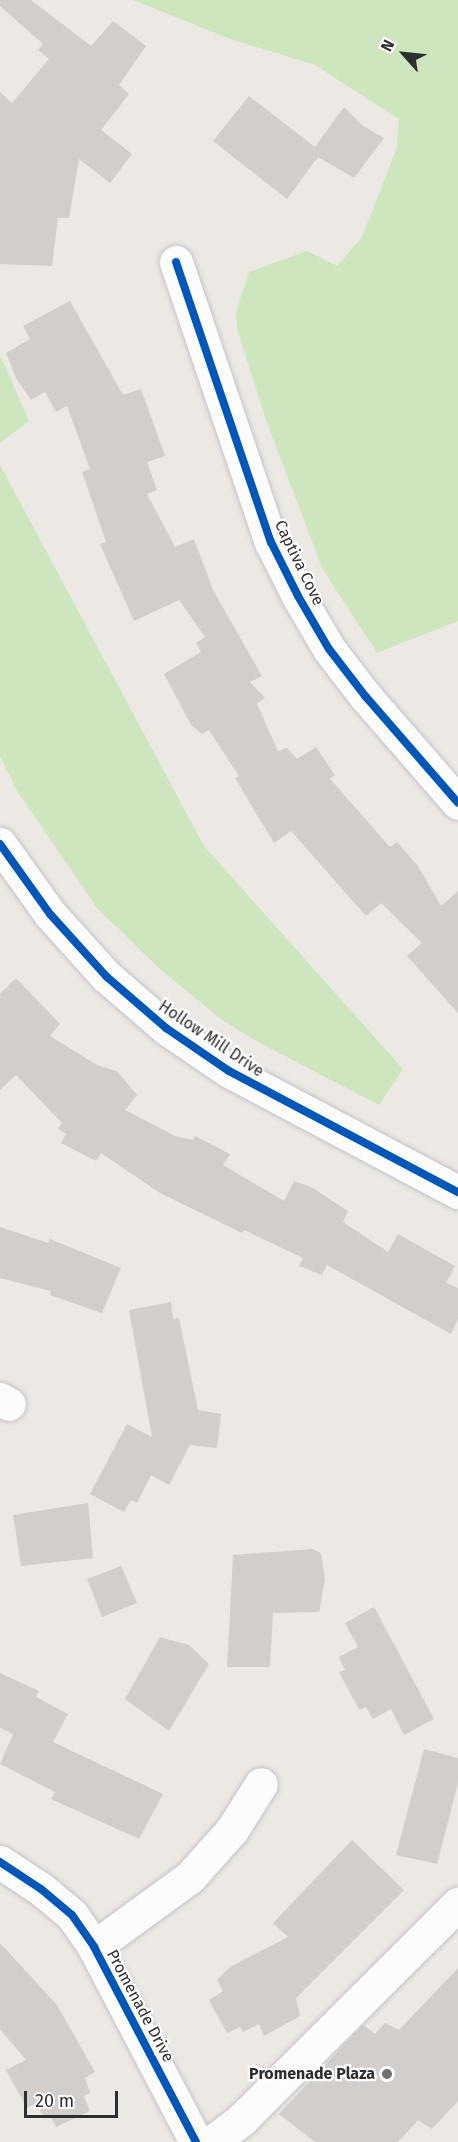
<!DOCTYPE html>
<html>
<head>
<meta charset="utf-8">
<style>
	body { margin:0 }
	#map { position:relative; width:458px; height:2142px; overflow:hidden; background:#ece8e4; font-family:"Fira Sans",sans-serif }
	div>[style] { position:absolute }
	.green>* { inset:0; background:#cee6be }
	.building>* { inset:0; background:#d1cecb }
	.roads { filter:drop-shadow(0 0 2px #c5c4c5) drop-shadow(0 0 2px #c5c4c5) }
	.minor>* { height:33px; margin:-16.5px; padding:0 16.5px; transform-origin:16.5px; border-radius:16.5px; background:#fcfcfb }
	.cycleway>* { height:8px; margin:-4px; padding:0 4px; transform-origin:4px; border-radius:4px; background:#0057b8 }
	.dots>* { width:16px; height:16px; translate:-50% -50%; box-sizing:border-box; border:3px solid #fff; border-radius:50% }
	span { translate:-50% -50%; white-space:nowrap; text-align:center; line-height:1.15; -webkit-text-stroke:4.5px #fff; paint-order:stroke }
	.street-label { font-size:16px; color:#2e2e2e }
	.poi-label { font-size:16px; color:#2e2e2e; font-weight:700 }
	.right { translate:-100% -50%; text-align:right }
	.north { position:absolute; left:374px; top:24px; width:60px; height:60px; -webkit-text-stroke:4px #fff; paint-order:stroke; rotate:297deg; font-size:16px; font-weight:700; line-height:24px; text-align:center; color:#2e2e2e }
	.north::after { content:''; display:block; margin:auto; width:21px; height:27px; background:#2e2e2e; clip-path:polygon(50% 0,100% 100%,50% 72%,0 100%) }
	.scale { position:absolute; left:24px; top:2091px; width:94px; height:27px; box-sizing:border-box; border:3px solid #2e2e2e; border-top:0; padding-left:8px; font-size:18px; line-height:21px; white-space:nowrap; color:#2e2e2e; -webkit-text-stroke:4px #fff; paint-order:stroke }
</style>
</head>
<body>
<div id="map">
	<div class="green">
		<div style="clip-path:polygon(133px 0,458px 0,458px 621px,377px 653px,322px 568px,266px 420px,237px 329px,236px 311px,249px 272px,307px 251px,337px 266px,362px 237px,397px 147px,399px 119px,315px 65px,230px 39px)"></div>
		<div style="clip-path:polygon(0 355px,29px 421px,0 443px)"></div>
		<div style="clip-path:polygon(0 465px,204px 846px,403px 1069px,379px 1105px,258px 1042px,222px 1020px,161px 970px,96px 907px,16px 789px,0 757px)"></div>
	</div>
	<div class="building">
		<div style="clip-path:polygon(0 0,31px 0,91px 46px,113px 21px,146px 46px,119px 85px,129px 94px,101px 130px,132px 154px,110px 183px,79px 159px,69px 218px,58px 218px,52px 266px,0 264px,0 92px,12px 103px,49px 59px,38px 50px,43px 44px,0 6px)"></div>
		<div style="clip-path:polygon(249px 96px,315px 147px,344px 107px,363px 126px,384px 138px,354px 178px,318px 157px,287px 199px,213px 141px)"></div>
		<div style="clip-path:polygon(70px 301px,123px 395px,141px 389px,165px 456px,147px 462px,157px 490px,147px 494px,175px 547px,194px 539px,213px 590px,262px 676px,250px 682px,265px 698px,257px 704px,278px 751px,287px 748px,297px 759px,316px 747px,335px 775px,330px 779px,390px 847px,397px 842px,418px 866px,441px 906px,458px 891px,458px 1013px,407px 956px,422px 943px,381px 903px,366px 916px,291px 831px,274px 843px,235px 778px,239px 776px,209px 730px,202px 734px,191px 725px,164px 674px,201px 652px,196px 643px,205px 637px,179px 600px,134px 621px,100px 544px,106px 542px,82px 472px,90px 469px,67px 406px,56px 412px,45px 392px,31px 400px,16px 378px,6px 353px,30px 339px,23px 326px)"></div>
		<div style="clip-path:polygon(16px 978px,60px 1024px,50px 1036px,97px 1065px,117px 1071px,137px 1095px,125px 1110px,175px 1136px,193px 1140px,195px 1136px,230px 1154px,223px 1165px,284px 1201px,294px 1181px,311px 1187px,348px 1211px,343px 1222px,388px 1252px,398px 1234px,455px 1266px,446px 1283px,458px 1288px,458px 1319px,451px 1334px,327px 1265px,322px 1275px,299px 1266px,303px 1258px,244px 1230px,242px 1233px,160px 1193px,101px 1153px,96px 1161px,61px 1143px,66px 1134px,58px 1129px,62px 1123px,16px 1075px,0 1090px,0 994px)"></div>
		<div style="clip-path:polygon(0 1227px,48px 1243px,50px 1239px,121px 1268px,102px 1313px,50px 1295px,51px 1291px,0 1278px)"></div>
		<div style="clip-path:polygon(171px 1302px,173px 1319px,179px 1318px,198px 1410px,221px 1414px,217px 1448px,190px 1445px,169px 1485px,151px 1475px,137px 1503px,131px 1500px,124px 1512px,90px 1494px,127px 1424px,152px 1437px,129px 1310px)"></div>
		<div style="clip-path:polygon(88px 1503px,93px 1558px,21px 1566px,13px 1515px)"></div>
		<div style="clip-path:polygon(312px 1549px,321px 1553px,325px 1579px,319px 1612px,273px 1613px,270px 1667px,227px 1667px,233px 1555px)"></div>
		<div style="clip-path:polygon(121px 1566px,137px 1603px,102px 1617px,87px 1579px)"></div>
		<div style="clip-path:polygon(374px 1607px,434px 1719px,404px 1735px,391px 1709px,373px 1719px,366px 1707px,359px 1710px,339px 1672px,345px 1670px,339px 1657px,358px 1647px,345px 1623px)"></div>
		<div style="clip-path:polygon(160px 1637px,189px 1645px,209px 1664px,169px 1731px,125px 1699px)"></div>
		<div style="clip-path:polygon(0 1673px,39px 1691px,36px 1697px,68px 1714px,53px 1742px,163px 1794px,139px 1839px,51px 1799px,55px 1792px,0 1764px,13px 1734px,0 1728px)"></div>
		<div style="clip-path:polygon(424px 1749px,458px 1758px,458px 1783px,437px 1864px,396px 1855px)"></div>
		<div style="clip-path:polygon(352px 1840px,404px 1890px,296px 1998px,300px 2016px,264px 2036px,259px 2024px,243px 2032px,240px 2027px,227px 2033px,209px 2000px,223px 1991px,217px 1980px,230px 1967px,288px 1937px,273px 1923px)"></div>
		<div style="clip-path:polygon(0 1943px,57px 2005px,95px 2072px,85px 2078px,90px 2093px,84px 2096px,90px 2111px,56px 2127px,50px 2115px,43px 2117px,37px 2103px,27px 2108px,6px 2070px,26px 2060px,0 2029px)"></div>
		<div style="clip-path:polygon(458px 1968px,458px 2101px,432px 2129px,418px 2120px,398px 2142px,315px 2142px,279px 2114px,363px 2025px,375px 2034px,385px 2023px,399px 2030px)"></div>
	</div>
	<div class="roads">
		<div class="minor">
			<div style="left:176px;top:262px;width:296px;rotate:71.3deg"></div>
			<div style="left:271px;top:542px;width:60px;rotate:63.4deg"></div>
			<div style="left:298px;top:596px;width:61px;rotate:59.7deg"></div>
			<div style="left:329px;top:649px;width:61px;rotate:52.4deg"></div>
			<div style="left:366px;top:697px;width:140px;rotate:49deg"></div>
			<div style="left:0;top:844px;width:86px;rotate:54.5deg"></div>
			<div style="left:50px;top:914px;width:85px;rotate:47.9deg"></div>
			<div style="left:107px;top:977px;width:78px;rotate:40.8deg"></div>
			<div style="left:166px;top:1028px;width:76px;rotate:34.3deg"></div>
			<div style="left:229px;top:1071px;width:259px;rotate:27.9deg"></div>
			<div style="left:0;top:1399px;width:10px;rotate:29deg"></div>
			<div style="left:0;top:1862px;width:49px;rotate:33.4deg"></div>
			<div style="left:41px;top:1889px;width:40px;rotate:40deg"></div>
			<div style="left:72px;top:1915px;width:39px;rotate:55deg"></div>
			<div style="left:94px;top:1947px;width:220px;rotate:62.4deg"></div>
			<div style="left:94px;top:1947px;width:119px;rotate:-36.1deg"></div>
			<div style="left:190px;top:1877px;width:63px;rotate:-48.2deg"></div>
			<div style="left:232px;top:1830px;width:54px;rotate:-57.8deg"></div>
			<div style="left:212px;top:2142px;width:38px;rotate:-37deg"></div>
			<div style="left:242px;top:2119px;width:305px;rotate:-44.9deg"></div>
		</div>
	</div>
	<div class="cycleway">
		<div style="left:176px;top:262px;width:296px;rotate:71.3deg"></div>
		<div style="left:271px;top:542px;width:60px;rotate:63.4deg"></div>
		<div style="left:298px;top:596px;width:61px;rotate:59.7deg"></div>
		<div style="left:329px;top:649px;width:61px;rotate:52.4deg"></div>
		<div style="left:366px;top:697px;width:140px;rotate:49deg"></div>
		<div style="left:0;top:844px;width:86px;rotate:54.5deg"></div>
		<div style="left:50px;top:914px;width:85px;rotate:47.9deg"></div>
		<div style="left:107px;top:977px;width:78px;rotate:40.8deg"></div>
		<div style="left:166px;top:1028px;width:76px;rotate:34.3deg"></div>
		<div style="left:229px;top:1071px;width:259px;rotate:27.9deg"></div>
		<div style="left:0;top:1862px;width:49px;rotate:33.4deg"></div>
		<div style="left:41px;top:1889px;width:40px;rotate:40deg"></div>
		<div style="left:72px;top:1915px;width:39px;rotate:55deg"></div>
		<div style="left:94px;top:1947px;width:220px;rotate:62.4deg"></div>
	</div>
	<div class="dots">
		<div style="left:387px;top:2074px;background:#706f6e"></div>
	</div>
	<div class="street-label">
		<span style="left:299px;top:563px;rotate:64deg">Captiva Cove</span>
		<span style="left:211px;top:1039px;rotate:34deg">Hollow Mill Drive</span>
		<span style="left:140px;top:2006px;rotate:62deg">Promenade Drive</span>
	</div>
	<div class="poi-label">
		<span class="right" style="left:375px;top:2074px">Promenade Plaza</span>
	</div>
	<div class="north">N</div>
	<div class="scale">20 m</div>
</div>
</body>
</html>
